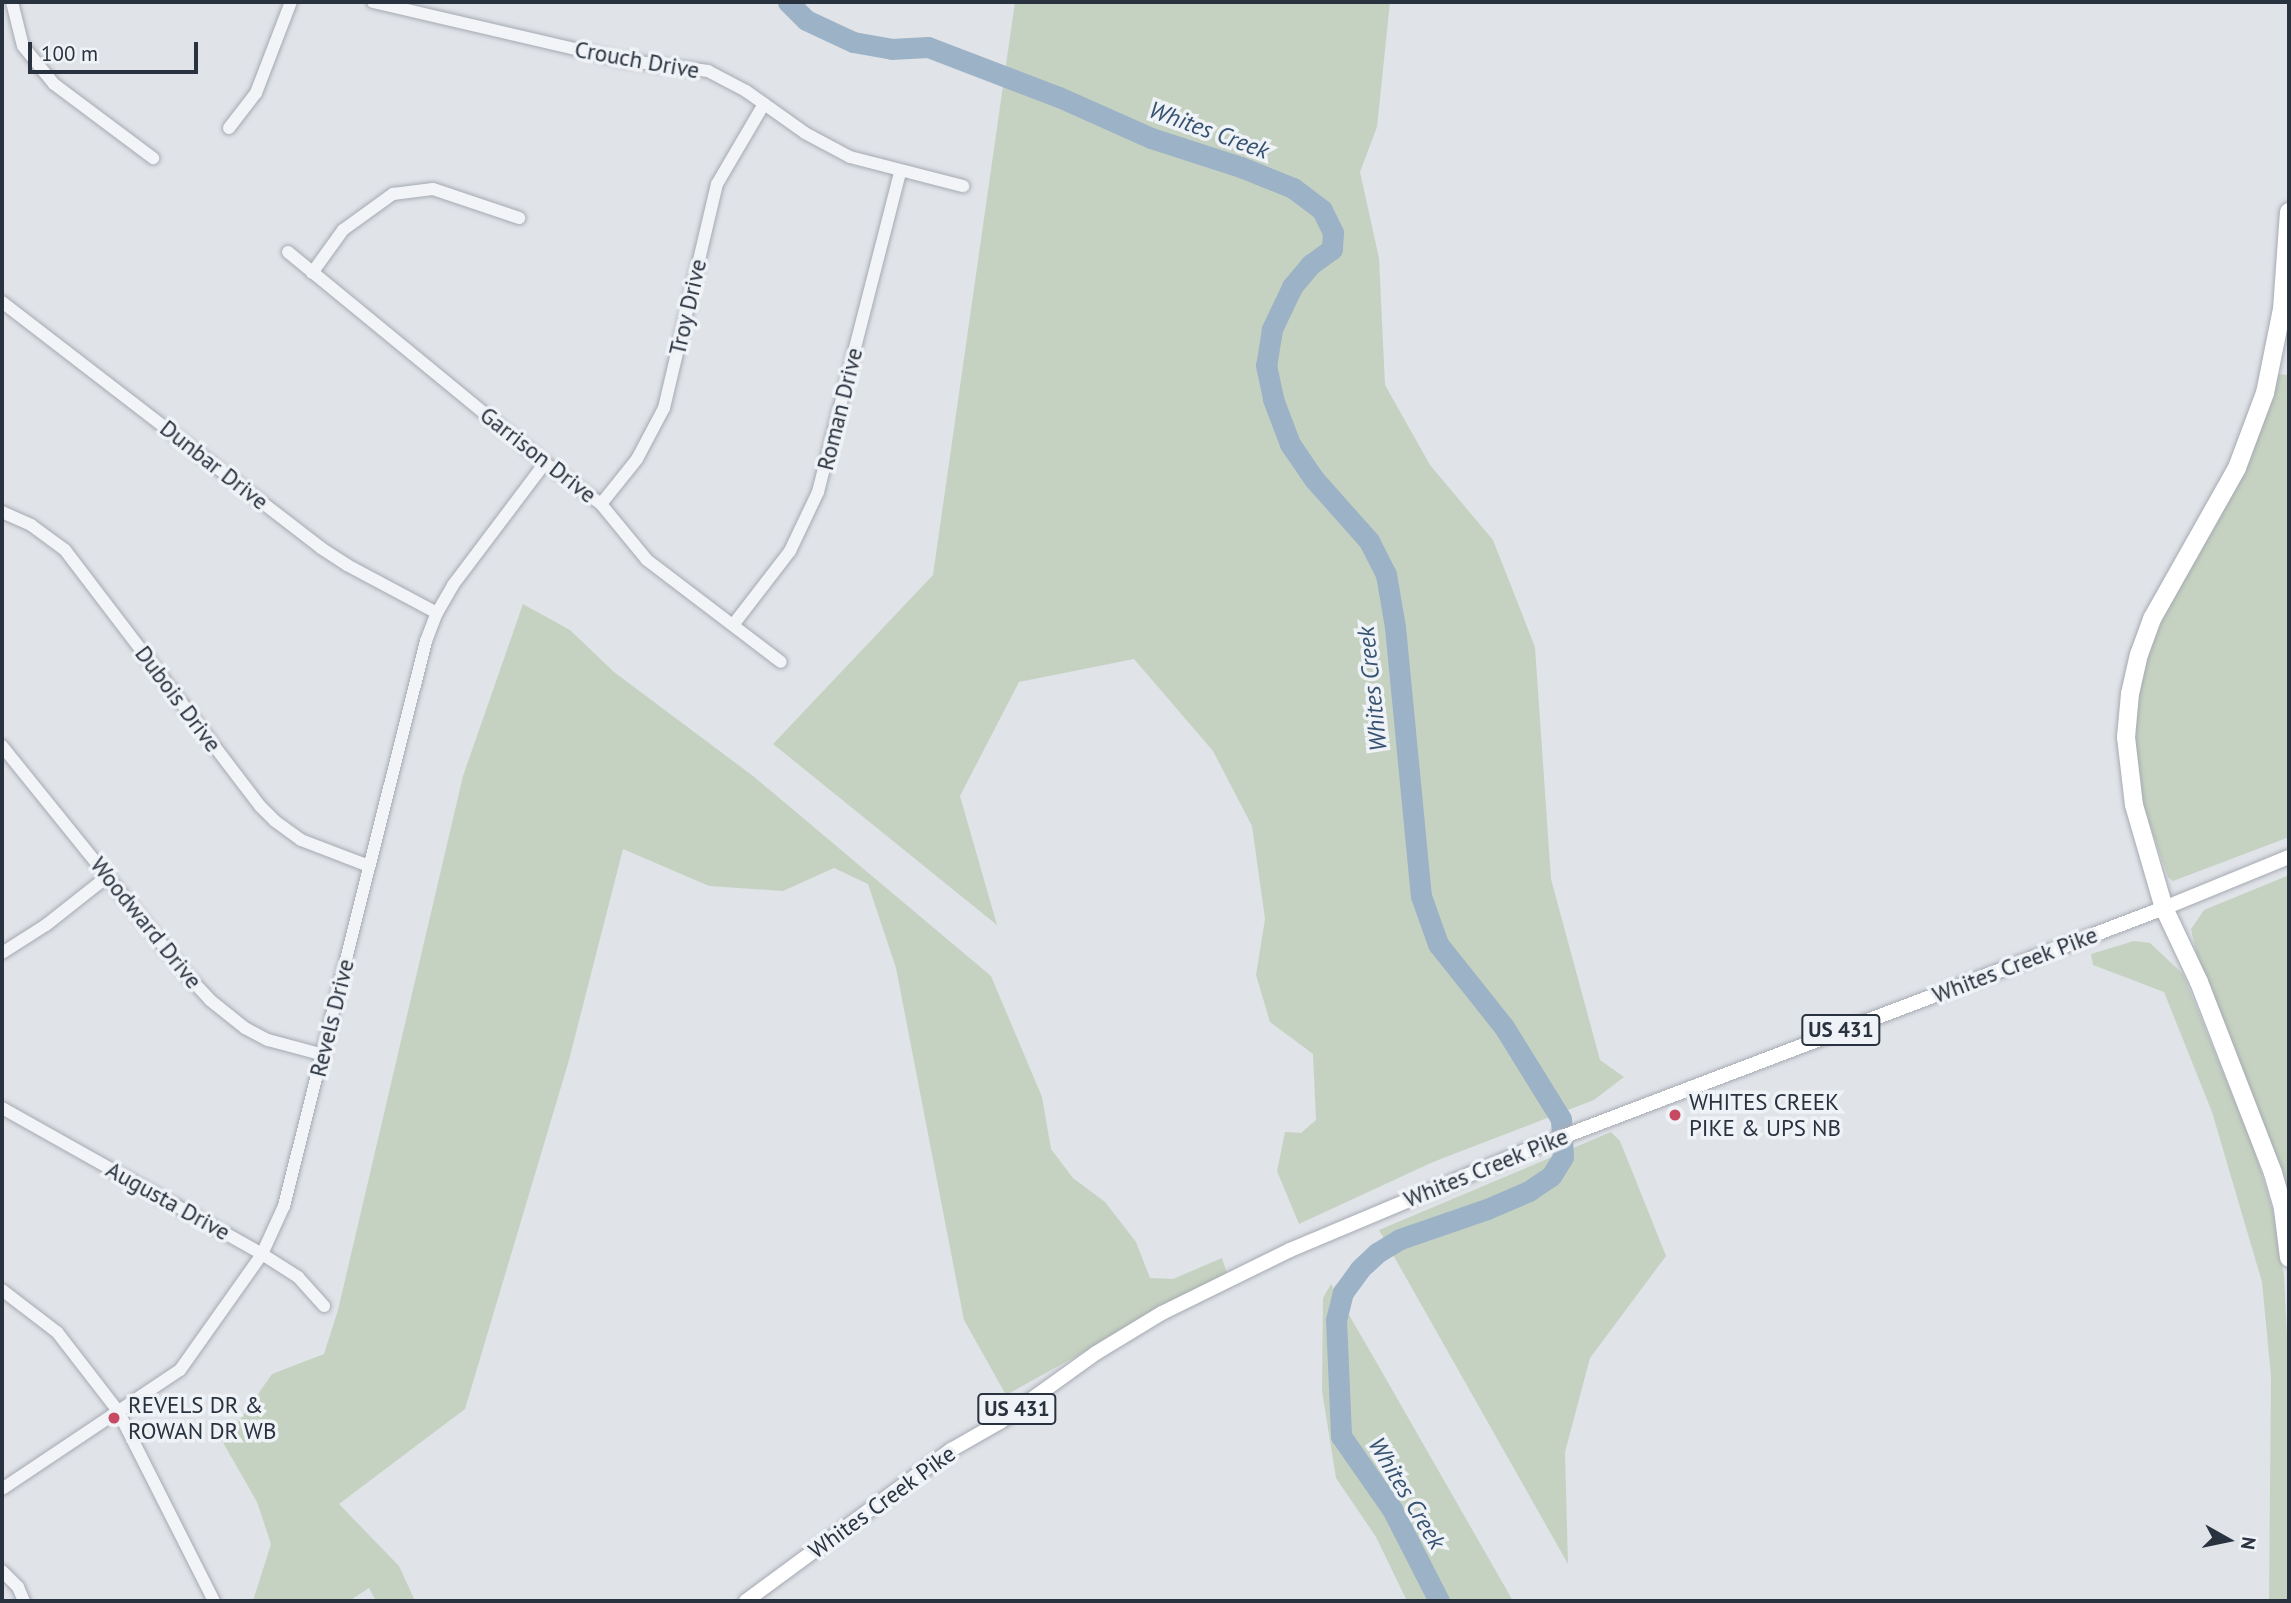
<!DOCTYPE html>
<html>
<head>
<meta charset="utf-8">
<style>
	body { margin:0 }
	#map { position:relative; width:2291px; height:1603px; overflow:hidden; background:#e0e3e8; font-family:"PT Sans",sans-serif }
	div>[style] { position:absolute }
	.green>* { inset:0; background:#c6d2c1 }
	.river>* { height:21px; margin:-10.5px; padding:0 10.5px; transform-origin:10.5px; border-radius:10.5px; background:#9cb2c6 }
	.roads { filter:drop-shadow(0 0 2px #a5aab2) drop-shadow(0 0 2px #a5aab2) }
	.minor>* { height:12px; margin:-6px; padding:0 6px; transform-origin:6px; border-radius:6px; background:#f2f4f7 }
	.major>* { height:14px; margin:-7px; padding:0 7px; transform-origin:7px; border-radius:7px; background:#fff }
	.highway>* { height:18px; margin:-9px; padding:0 9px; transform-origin:9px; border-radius:9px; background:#fff }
	.dots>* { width:19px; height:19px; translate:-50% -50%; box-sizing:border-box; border:4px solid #eff2f6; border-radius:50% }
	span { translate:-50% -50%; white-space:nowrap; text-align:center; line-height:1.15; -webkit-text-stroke:7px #eff2f6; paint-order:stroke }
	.shield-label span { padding:2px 5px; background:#eff2f6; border:2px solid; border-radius:5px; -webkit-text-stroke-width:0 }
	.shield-label { font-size:21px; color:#29323f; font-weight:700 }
	.street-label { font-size:23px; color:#29323f }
	.poi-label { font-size:23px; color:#29323f }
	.left { translate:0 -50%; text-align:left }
	.water-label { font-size:24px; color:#355271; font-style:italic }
	.frame { position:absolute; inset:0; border:4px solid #29323f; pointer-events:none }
	.north { position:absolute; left:2193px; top:1505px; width:70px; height:70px; -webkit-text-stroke:5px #eff2f6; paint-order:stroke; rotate:99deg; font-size:19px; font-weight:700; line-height:28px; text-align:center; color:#29323f }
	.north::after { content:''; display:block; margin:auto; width:24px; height:32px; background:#29323f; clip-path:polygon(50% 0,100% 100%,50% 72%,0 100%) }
	.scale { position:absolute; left:28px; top:42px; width:170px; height:32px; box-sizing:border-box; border:4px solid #29323f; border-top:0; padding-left:9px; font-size:21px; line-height:24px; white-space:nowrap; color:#29323f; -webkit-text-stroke:5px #eff2f6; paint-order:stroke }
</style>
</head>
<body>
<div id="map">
	<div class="green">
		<div style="clip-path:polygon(1015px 2px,1390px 2px,1377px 127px,1360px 172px,1379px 258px,1385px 385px,1430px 465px,1493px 540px,1535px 647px,1551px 879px,1600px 1060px,1624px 1077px,1594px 1100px,1433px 1162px,1299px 1224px,1277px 1171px,1285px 1132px,1301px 1133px,1316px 1120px,1313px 1054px,1270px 1022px,1256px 975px,1265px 919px,1252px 826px,1213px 751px,1134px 659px,1019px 682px,960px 796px,997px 925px,773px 744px,933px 575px)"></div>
		<div style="clip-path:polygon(2276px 374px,2289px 375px,2289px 837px,2173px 881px,2168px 877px,2143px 804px,2138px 773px,2135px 741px,2139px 684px,2157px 626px,2250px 458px)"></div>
		<div style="clip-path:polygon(523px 604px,570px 630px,614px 672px,753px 776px,991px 976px,1042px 1097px,1051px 1149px,1073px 1178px,1105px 1202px,1136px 1242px,1150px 1278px,1173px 1279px,1222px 1258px,1227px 1273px,1006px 1395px,964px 1320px,896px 968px,868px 884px,834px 868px,783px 891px,709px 886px,623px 849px,569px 1060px,465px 1409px,339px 1504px,399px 1566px,415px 1601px,376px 1601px,369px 1588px,349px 1601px,253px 1601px,271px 1544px,257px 1502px,221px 1439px,239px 1421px,272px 1374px,324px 1354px,338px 1310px,463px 776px)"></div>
		<div style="clip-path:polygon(2289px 875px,2289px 1206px,2260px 1115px,2198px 961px,2191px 929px,2204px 910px)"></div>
		<div style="clip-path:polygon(2134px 941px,2150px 943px,2183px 974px,2254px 1149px,2273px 1211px,2284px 1276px,2288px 1357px,2289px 1601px,2269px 1601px,2271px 1376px,2262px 1282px,2212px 1112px,2164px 992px,2093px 965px,2091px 954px)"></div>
		<div style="clip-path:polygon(1611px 1132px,1620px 1141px,1666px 1256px,1590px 1358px,1565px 1452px,1568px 1564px,1379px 1230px)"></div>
		<div style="clip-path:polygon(1331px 1284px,1374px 1358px,1513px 1601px,1407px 1601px,1376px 1537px,1336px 1478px,1322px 1391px,1323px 1298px)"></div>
	</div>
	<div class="river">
		<div style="left:788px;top:2px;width:25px;rotate:45deg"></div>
		<div style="left:806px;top:20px;width:52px;rotate:25.1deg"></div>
		<div style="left:853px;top:42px;width:39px;rotate:10deg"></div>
		<div style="left:891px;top:49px;width:37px;rotate:-3deg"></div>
		<div style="left:928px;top:47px;width:140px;rotate:20.9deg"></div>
		<div style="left:1059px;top:97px;width:101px;rotate:24deg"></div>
		<div style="left:1151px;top:138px;width:95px;rotate:17.9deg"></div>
		<div style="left:1241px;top:167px;width:56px;rotate:22deg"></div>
		<div style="left:1293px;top:188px;width:36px;rotate:37deg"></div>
		<div style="left:1322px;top:210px;width:25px;rotate:64deg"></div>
		<div style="left:1333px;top:233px;width:16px;rotate:94deg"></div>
		<div style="left:1332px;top:249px;width:26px;rotate:144deg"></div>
		<div style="left:1311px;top:264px;width:30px;rotate:130deg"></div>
		<div style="left:1292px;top:287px;width:47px;rotate:115.5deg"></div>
		<div style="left:1272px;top:329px;width:36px;rotate:99deg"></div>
		<div style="left:1266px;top:365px;width:35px;rotate:78deg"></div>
		<div style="left:1273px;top:399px;width:48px;rotate:69.3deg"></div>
		<div style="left:1290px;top:444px;width:42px;rotate:55.6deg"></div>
		<div style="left:1314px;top:479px;width:83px;rotate:48.4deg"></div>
		<div style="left:1369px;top:541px;width:37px;rotate:63deg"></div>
		<div style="left:1386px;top:574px;width:54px;rotate:80.4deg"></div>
		<div style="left:1395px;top:627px;width:270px;rotate:84.5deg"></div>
		<div style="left:1421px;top:896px;width:51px;rotate:70.5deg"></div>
		<div style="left:1438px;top:944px;width:106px;rotate:51.5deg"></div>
		<div style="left:1504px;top:1027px;width:108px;rotate:58.2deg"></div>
		<div style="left:1561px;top:1119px;width:38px;rotate:87deg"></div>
		<div style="left:1563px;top:1157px;width:22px;rotate:122deg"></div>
		<div style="left:1551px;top:1176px;width:27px;rotate:146deg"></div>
		<div style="left:1529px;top:1191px;width:46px;rotate:156.8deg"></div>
		<div style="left:1487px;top:1209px;width:92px;rotate:161deg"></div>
		<div style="left:1400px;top:1239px;width:27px;rotate:149deg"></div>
		<div style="left:1377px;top:1253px;width:23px;rotate:137deg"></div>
		<div style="left:1360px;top:1269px;width:29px;rotate:126deg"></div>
		<div style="left:1343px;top:1292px;width:29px;rotate:104deg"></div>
		<div style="left:1336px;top:1320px;width:116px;rotate:87.5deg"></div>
		<div style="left:1341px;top:1436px;width:89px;rotate:55.1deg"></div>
		<div style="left:1392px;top:1509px;width:103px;rotate:62.9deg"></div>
	</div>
	<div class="roads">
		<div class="minor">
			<div style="left:12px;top:2px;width:45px;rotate:76deg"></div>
			<div style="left:23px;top:46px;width:49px;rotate:50.8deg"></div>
			<div style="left:54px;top:84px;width:124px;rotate:36.8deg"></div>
			<div style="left:373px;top:2px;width:256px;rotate:13.1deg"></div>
			<div style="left:622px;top:60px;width:87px;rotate:7.3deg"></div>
			<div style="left:708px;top:71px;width:43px;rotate:27.8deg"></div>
			<div style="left:746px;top:91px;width:72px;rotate:35.4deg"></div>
			<div style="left:805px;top:133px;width:51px;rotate:28.1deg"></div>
			<div style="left:850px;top:157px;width:117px;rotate:14.4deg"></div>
			<div style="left:229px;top:128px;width:44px;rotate:-52.4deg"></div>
			<div style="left:256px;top:93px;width:97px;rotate:-69deg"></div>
			<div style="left:288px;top:252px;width:333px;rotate:39.4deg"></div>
			<div style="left:545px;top:463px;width:69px;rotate:36.2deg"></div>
			<div style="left:601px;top:504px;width:72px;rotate:50.6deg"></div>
			<div style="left:647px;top:560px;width:168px;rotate:37.3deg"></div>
			<div style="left:312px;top:273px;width:53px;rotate:-54.2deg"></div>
			<div style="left:343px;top:230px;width:62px;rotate:-35.8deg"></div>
			<div style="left:393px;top:194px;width:40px;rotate:-7.1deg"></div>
			<div style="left:433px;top:189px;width:91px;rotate:18.6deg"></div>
			<div style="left:2px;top:302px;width:403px;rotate:37.6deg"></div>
			<div style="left:321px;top:548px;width:31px;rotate:33deg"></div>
			<div style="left:347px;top:565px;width:102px;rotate:28.1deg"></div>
			<div style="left:601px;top:504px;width:58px;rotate:-51.3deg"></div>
			<div style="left:637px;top:459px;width:58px;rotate:-62.1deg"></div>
			<div style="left:664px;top:408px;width:230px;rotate:-76.7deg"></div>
			<div style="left:717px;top:184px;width:93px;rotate:-59.6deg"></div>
			<div style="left:2px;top:512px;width:32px;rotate:24deg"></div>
			<div style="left:31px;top:525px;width:42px;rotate:36.3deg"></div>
			<div style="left:65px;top:550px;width:322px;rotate:52.7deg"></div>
			<div style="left:260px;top:806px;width:21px;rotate:45deg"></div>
			<div style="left:275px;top:821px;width:32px;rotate:36deg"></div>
			<div style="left:301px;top:840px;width:73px;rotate:20.9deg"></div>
			<div style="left:733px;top:625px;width:93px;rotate:-52.4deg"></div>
			<div style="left:790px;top:551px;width:65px;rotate:-64.6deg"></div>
			<div style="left:818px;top:492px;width:330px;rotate:-75.6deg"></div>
			<div style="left:2px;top:746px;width:293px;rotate:51.1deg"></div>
			<div style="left:186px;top:974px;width:35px;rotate:47deg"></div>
			<div style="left:210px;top:1000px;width:45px;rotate:38.7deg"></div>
			<div style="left:245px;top:1028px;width:26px;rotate:28deg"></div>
			<div style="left:268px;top:1040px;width:58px;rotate:15deg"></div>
			<div style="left:2px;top:953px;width:52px;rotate:-32.5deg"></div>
			<div style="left:46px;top:925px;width:79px;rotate:-38.3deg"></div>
			<div style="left:2px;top:1108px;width:298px;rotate:29.3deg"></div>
			<div style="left:262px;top:1254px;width:43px;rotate:32.6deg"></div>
			<div style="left:298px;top:1277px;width:39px;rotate:48deg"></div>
			<div style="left:2px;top:1290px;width:69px;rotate:37.4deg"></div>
			<div style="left:57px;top:1332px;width:100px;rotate:52.3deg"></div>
			<div style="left:118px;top:1411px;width:213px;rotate:63.2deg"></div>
			<div style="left:2px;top:1489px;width:214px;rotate:-33.8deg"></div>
			<div style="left:180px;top:1370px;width:142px;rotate:-54.7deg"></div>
			<div style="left:262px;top:1254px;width:53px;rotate:-65.4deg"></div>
			<div style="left:284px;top:1206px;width:583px;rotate:-75.89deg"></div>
			<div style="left:426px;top:641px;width:30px;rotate:-69deg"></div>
			<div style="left:437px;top:613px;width:32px;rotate:-60deg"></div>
			<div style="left:453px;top:585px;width:153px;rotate:-53deg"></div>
			<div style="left:2px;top:1571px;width:23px;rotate:45deg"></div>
			<div style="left:18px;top:1587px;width:15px;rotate:67deg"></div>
		</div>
		<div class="major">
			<div style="left:746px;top:1601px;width:255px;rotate:-36.4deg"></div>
			<div style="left:951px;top:1450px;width:56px;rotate:-29.7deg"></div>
			<div style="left:1000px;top:1422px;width:118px;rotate:-35.7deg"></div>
			<div style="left:1096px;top:1353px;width:77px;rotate:-31.2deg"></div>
			<div style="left:1162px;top:1313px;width:143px;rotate:-26.2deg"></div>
			<div style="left:1290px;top:1250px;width:253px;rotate:-22.8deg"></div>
			<div style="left:1523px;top:1152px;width:686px;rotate:-20.84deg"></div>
			<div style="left:2164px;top:908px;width:135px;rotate:-22.2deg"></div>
		</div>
		<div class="highway">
			<div style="left:2289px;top:212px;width:97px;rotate:94.1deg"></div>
			<div style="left:2282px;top:309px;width:86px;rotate:101.4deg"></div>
			<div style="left:2265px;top:393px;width:80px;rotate:110.5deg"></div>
			<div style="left:2237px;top:468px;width:173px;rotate:119.4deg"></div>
			<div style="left:2152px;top:619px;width:37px;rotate:110deg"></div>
			<div style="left:2139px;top:654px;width:41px;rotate:102.7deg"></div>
			<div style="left:2130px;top:694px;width:43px;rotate:95.3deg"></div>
			<div style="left:2126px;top:737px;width:68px;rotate:83.3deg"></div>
			<div style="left:2134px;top:805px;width:107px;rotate:73.8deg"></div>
			<div style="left:2164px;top:908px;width:82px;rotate:64.7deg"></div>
			<div style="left:2199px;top:982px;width:205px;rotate:68.8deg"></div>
			<div style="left:2273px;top:1173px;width:37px;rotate:74deg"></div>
			<div style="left:2283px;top:1209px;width:49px;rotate:83deg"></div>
		</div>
	</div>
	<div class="dots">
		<div style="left:1675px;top:1115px;background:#c74a62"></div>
		<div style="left:114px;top:1418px;background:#c74a62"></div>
	</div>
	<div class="shield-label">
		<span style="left:1841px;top:1030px">US 431</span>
		<span style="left:1017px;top:1409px">US 431</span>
	</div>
	<div class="street-label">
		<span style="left:637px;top:60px;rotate:10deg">Crouch Drive</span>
		<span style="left:688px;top:307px;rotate:-77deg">Troy Drive</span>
		<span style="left:840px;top:409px;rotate:-76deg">Roman Drive</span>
		<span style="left:538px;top:455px;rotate:38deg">Garrison Drive</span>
		<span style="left:214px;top:465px;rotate:38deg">Dunbar Drive</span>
		<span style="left:178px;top:699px;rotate:53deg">Dubois Drive</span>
		<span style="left:146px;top:923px;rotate:51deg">Woodward Drive</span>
		<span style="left:2015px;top:965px;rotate:-21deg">Whites Creek Pike</span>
		<span style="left:332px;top:1018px;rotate:-76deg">Revels Drive</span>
		<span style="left:1486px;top:1168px;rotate:-22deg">Whites Creek Pike</span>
		<span style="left:168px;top:1201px;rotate:29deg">Augusta Drive</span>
		<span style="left:882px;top:1502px;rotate:-36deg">Whites Creek Pike</span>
	</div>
	<div class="poi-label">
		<span class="left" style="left:1689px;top:1115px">WHITES CREEK<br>PIKE &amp; UPS NB</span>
		<span class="left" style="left:128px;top:1418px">REVELS DR &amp;<br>ROWAN DR WB</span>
	</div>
	<div class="water-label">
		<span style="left:1209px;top:130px;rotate:20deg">Whites Creek</span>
		<span style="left:1372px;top:689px;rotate:-96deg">Whites Creek</span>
		<span style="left:1407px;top:1493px;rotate:59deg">Whites Creek</span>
	</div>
	<div class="frame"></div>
	<div class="north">N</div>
	<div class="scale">100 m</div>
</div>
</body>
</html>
